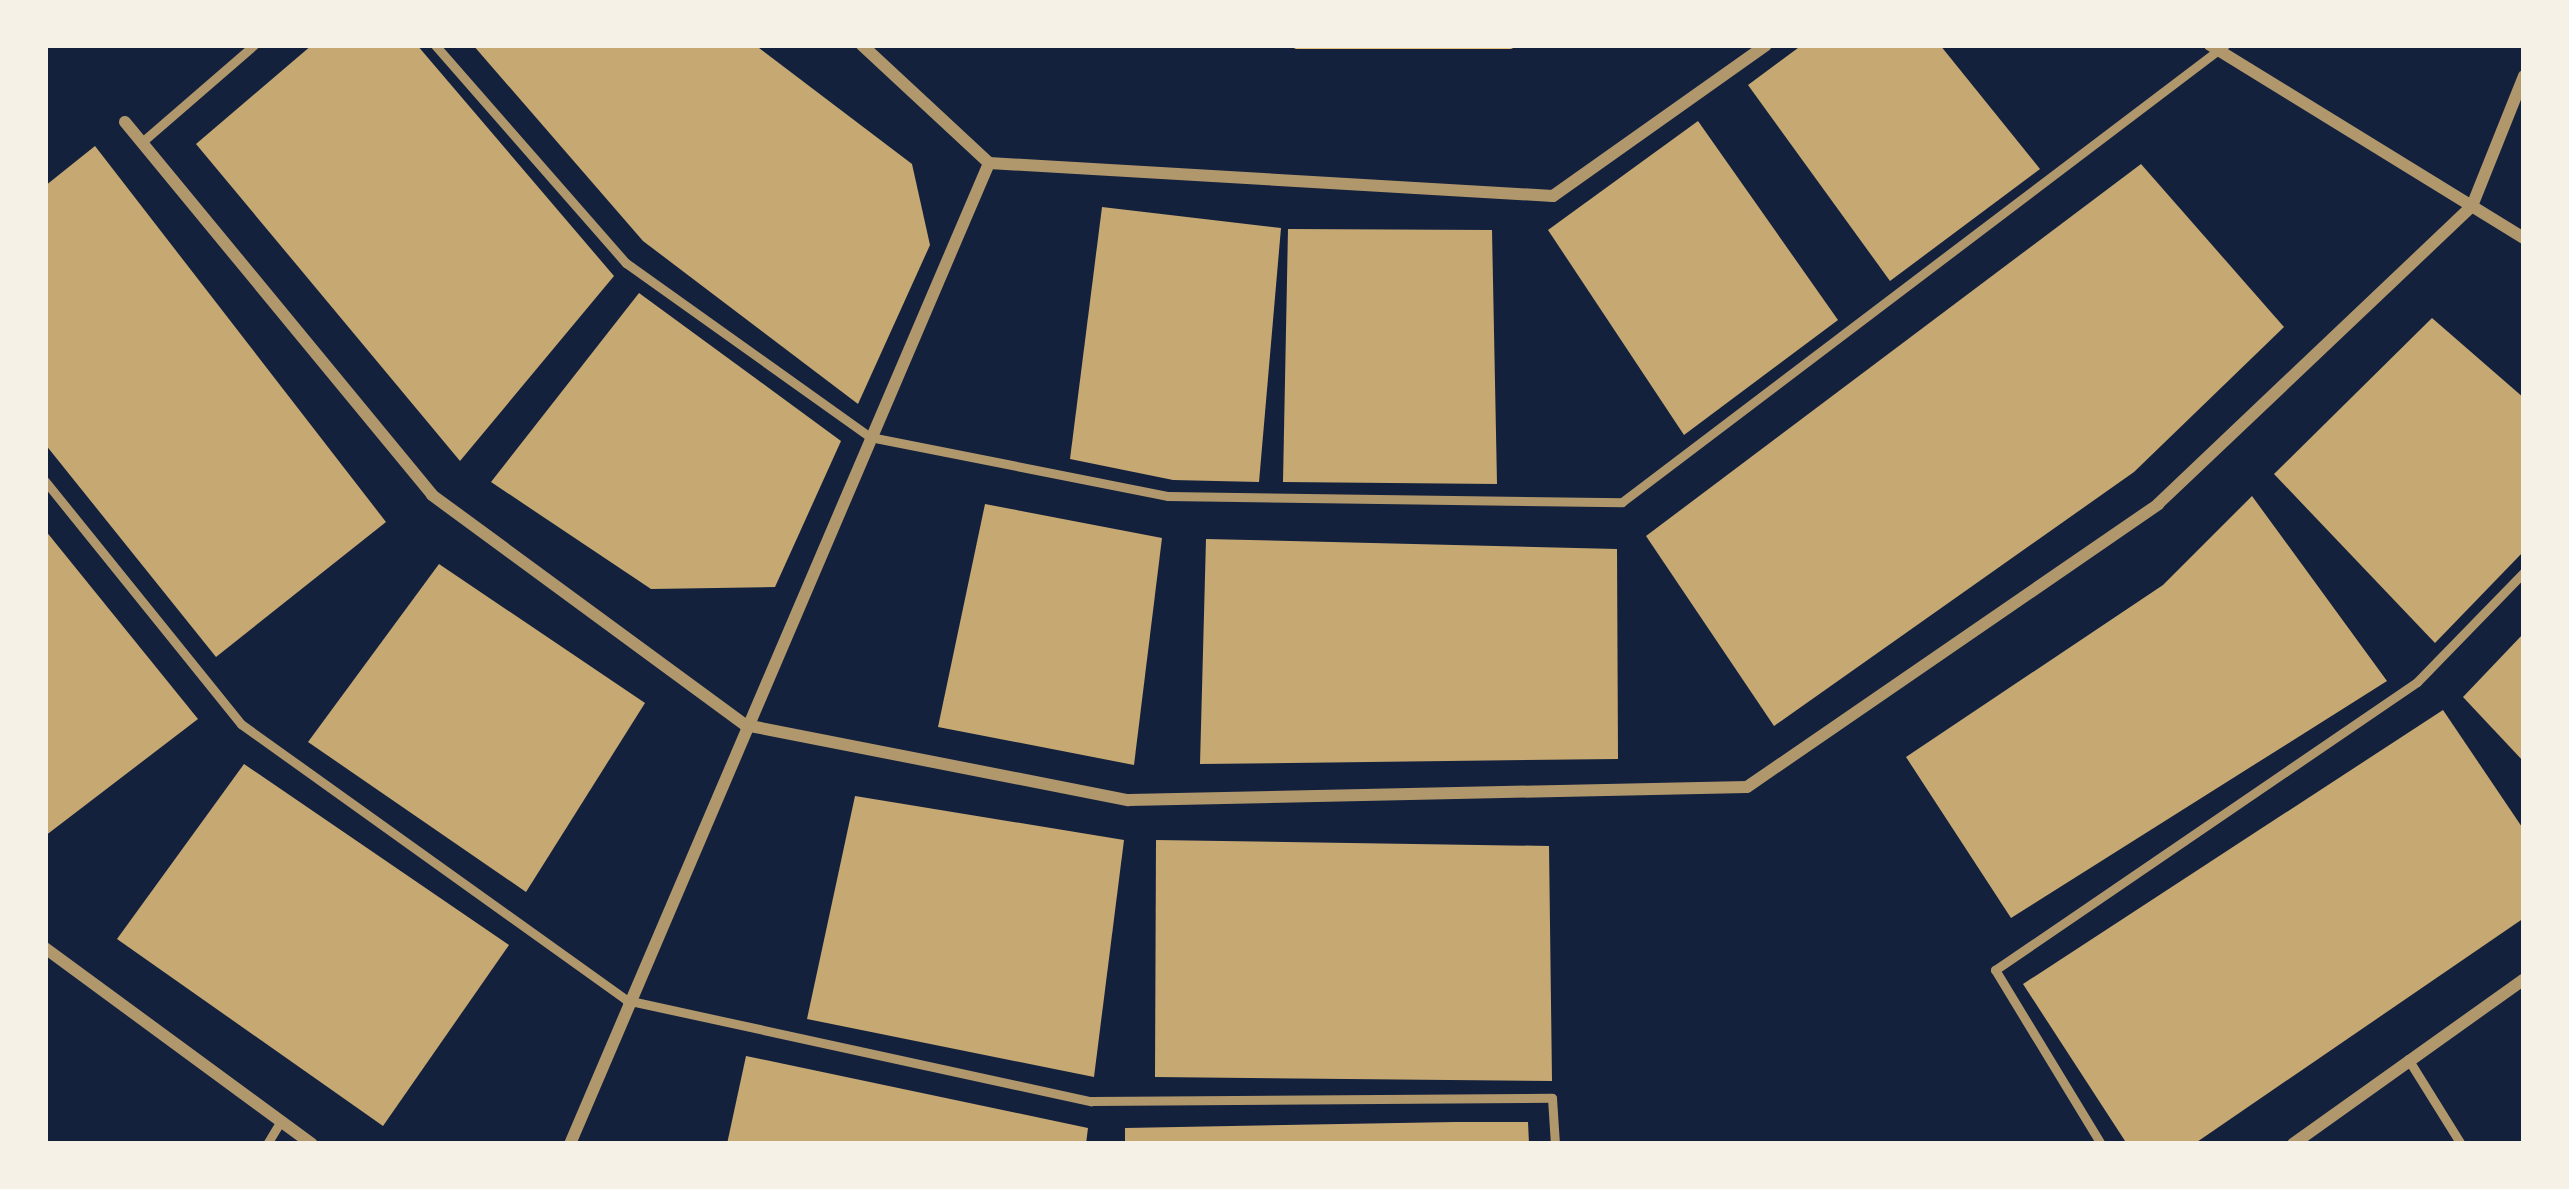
<!DOCTYPE html>
<html>
<head>
<meta charset="utf-8">
<style>
	body { margin:0 }
	#map { position:relative; width:2569px; height:1189px; overflow:hidden; background:#14213d; font-family:"IBM Plex Sans",sans-serif }
	div>[style] { position:absolute }
	.building>* { inset:0; background:#c6a872 }
	.path>* { height:8px; margin:-4px; padding:0 4px; transform-origin:4px; border-radius:4px; background:#e5c07b }
	.service>* { height:9px; margin:-4.5px; padding:0 4.5px; transform-origin:4.5px; border-radius:4.5px; background:#b1986c }
	.minor>* { height:12px; margin:-6px; padding:0 6px; transform-origin:6px; border-radius:6px; background:#b1986c }
	span { translate:-50% -50%; white-space:nowrap; text-align:center; line-height:1.15; -webkit-text-stroke:12px #f6f1e7; paint-order:stroke }
	.frame { position:absolute; inset:0; border:48px solid #f6f1e7; pointer-events:none }
</style>
</head>
<body>
<div id="map">
	<div class="building">
		<div style="clip-path:polygon(312px 45px,417px 45px,614px 276px,460px 461px,196px 144px)"></div>
		<div style="clip-path:polygon(473px 45px,755px 45px,912px 164px,930px 245px,858px 404px,643px 241px)"></div>
		<div style="clip-path:polygon(1802px 45px,1940px 45px,2040px 169px,1890px 281px,1748px 85px)"></div>
		<div style="clip-path:polygon(1698px 121px,1838px 320px,1684px 435px,1548px 230px)"></div>
		<div style="clip-path:polygon(95px 146px,386px 522px,216px 657px,45px 444px,45px 186px)"></div>
		<div style="clip-path:polygon(2141px 164px,2284px 327px,2134px 472px,1774px 726px,1646px 536px)"></div>
		<div style="clip-path:polygon(1102px 207px,1281px 228px,1259px 482px,1173px 480px,1070px 459px)"></div>
		<div style="clip-path:polygon(1288px 229px,1492px 230px,1497px 484px,1283px 482px)"></div>
		<div style="clip-path:polygon(639px 293px,841px 441px,775px 587px,651px 589px,491px 482px)"></div>
		<div style="clip-path:polygon(2432px 318px,2524px 398px,2524px 551px,2435px 643px,2274px 474px)"></div>
		<div style="clip-path:polygon(2252px 496px,2387px 681px,2011px 918px,1906px 757px,2163px 585px)"></div>
		<div style="clip-path:polygon(985px 504px,1162px 538px,1134px 765px,938px 727px)"></div>
		<div style="clip-path:polygon(45px 530px,198px 719px,45px 836px)"></div>
		<div style="clip-path:polygon(1206px 539px,1617px 549px,1618px 759px,1200px 764px)"></div>
		<div style="clip-path:polygon(439px 564px,645px 703px,526px 892px,308px 742px)"></div>
		<div style="clip-path:polygon(2524px 633px,2524px 762px,2463px 697px)"></div>
		<div style="clip-path:polygon(2443px 710px,2524px 830px,2524px 918px,2194px 1144px,2127px 1144px,2023px 984px)"></div>
		<div style="clip-path:polygon(244px 764px,509px 945px,383px 1126px,117px 939px)"></div>
		<div style="clip-path:polygon(855px 796px,1124px 840px,1094px 1077px,807px 1019px)"></div>
		<div style="clip-path:polygon(1156px 840px,1549px 846px,1552px 1081px,1155px 1077px)"></div>
		<div style="clip-path:polygon(746px 1056px,1088px 1128px,1086px 1144px,727px 1144px)"></div>
		<div style="clip-path:polygon(1455px 1122px,1528px 1122px,1529px 1144px,1125px 1144px,1125px 1128px)"></div>
	</div>
	<div class="path">
		<div style="left:1297px;top:45px;width:213px"></div>
	</div>
	<div class="service">
		<div style="left:435px;top:45px;width:290px;rotate:48.8deg"></div>
		<div style="left:626px;top:263px;width:300px;rotate:35.5deg"></div>
		<div style="left:870px;top:437px;width:304px;rotate:11.2deg"></div>
		<div style="left:1168px;top:496px;width:454px;rotate:0.8deg"></div>
		<div style="left:1622px;top:502px;width:757px;rotate:-37.16deg"></div>
		<div style="left:142px;top:142px;width:148px;rotate:-40.9deg"></div>
		<div style="left:45px;top:481px;width:312px;rotate:51.1deg"></div>
		<div style="left:241px;top:724px;width:474px;rotate:35.6deg"></div>
		<div style="left:626px;top:1000px;width:476px;rotate:12.3deg"></div>
		<div style="left:1091px;top:1101px;width:461px;rotate:-0.4deg"></div>
		<div style="left:1552px;top:1098px;width:46px;rotate:86.3deg"></div>
		<div style="left:2408px;top:1059px;width:100px;rotate:58.1deg"></div>
		<div style="left:267px;top:1144px;width:23px;rotate:-59deg"></div>
		<div style="left:2101px;top:1144px;width:204px;rotate:-121.3deg"></div>
		<div style="left:1995px;top:970px;width:511px;rotate:-34.31deg"></div>
		<div style="left:2417px;top:682px;width:153px;rotate:-45.8deg"></div>
	</div>
	<div class="minor">
		<div style="left:862px;top:45px;width:173px;rotate:42.9deg"></div>
		<div style="left:989px;top:163px;width:565px;rotate:3.35deg"></div>
		<div style="left:1553px;top:196px;width:261px;rotate:-35.3deg"></div>
		<div style="left:2210px;top:45px;width:369px;rotate:31.6deg"></div>
		<div style="left:125px;top:122px;width:483px;rotate:50.5deg"></div>
		<div style="left:432px;top:495px;width:388px;rotate:36.3deg"></div>
		<div style="left:745px;top:725px;width:391px;rotate:11.1deg"></div>
		<div style="left:1129px;top:800px;width:618px;rotate:-1.21deg"></div>
		<div style="left:1747px;top:787px;width:499px;rotate:-34.5deg"></div>
		<div style="left:2158px;top:504px;width:433px;rotate:-43.5deg"></div>
		<div style="left:2472px;top:206px;width:140px;rotate:-68.2deg"></div>
		<div style="left:45px;top:948px;width:331px;rotate:36.3deg"></div>
		<div style="left:570px;top:1144px;width:1067px;rotate:-66.87deg"></div>
		<div style="left:2293px;top:1144px;width:284px;rotate:-35.5deg"></div>
	</div>
	<div class="frame"></div>
</div>
</body>
</html>
